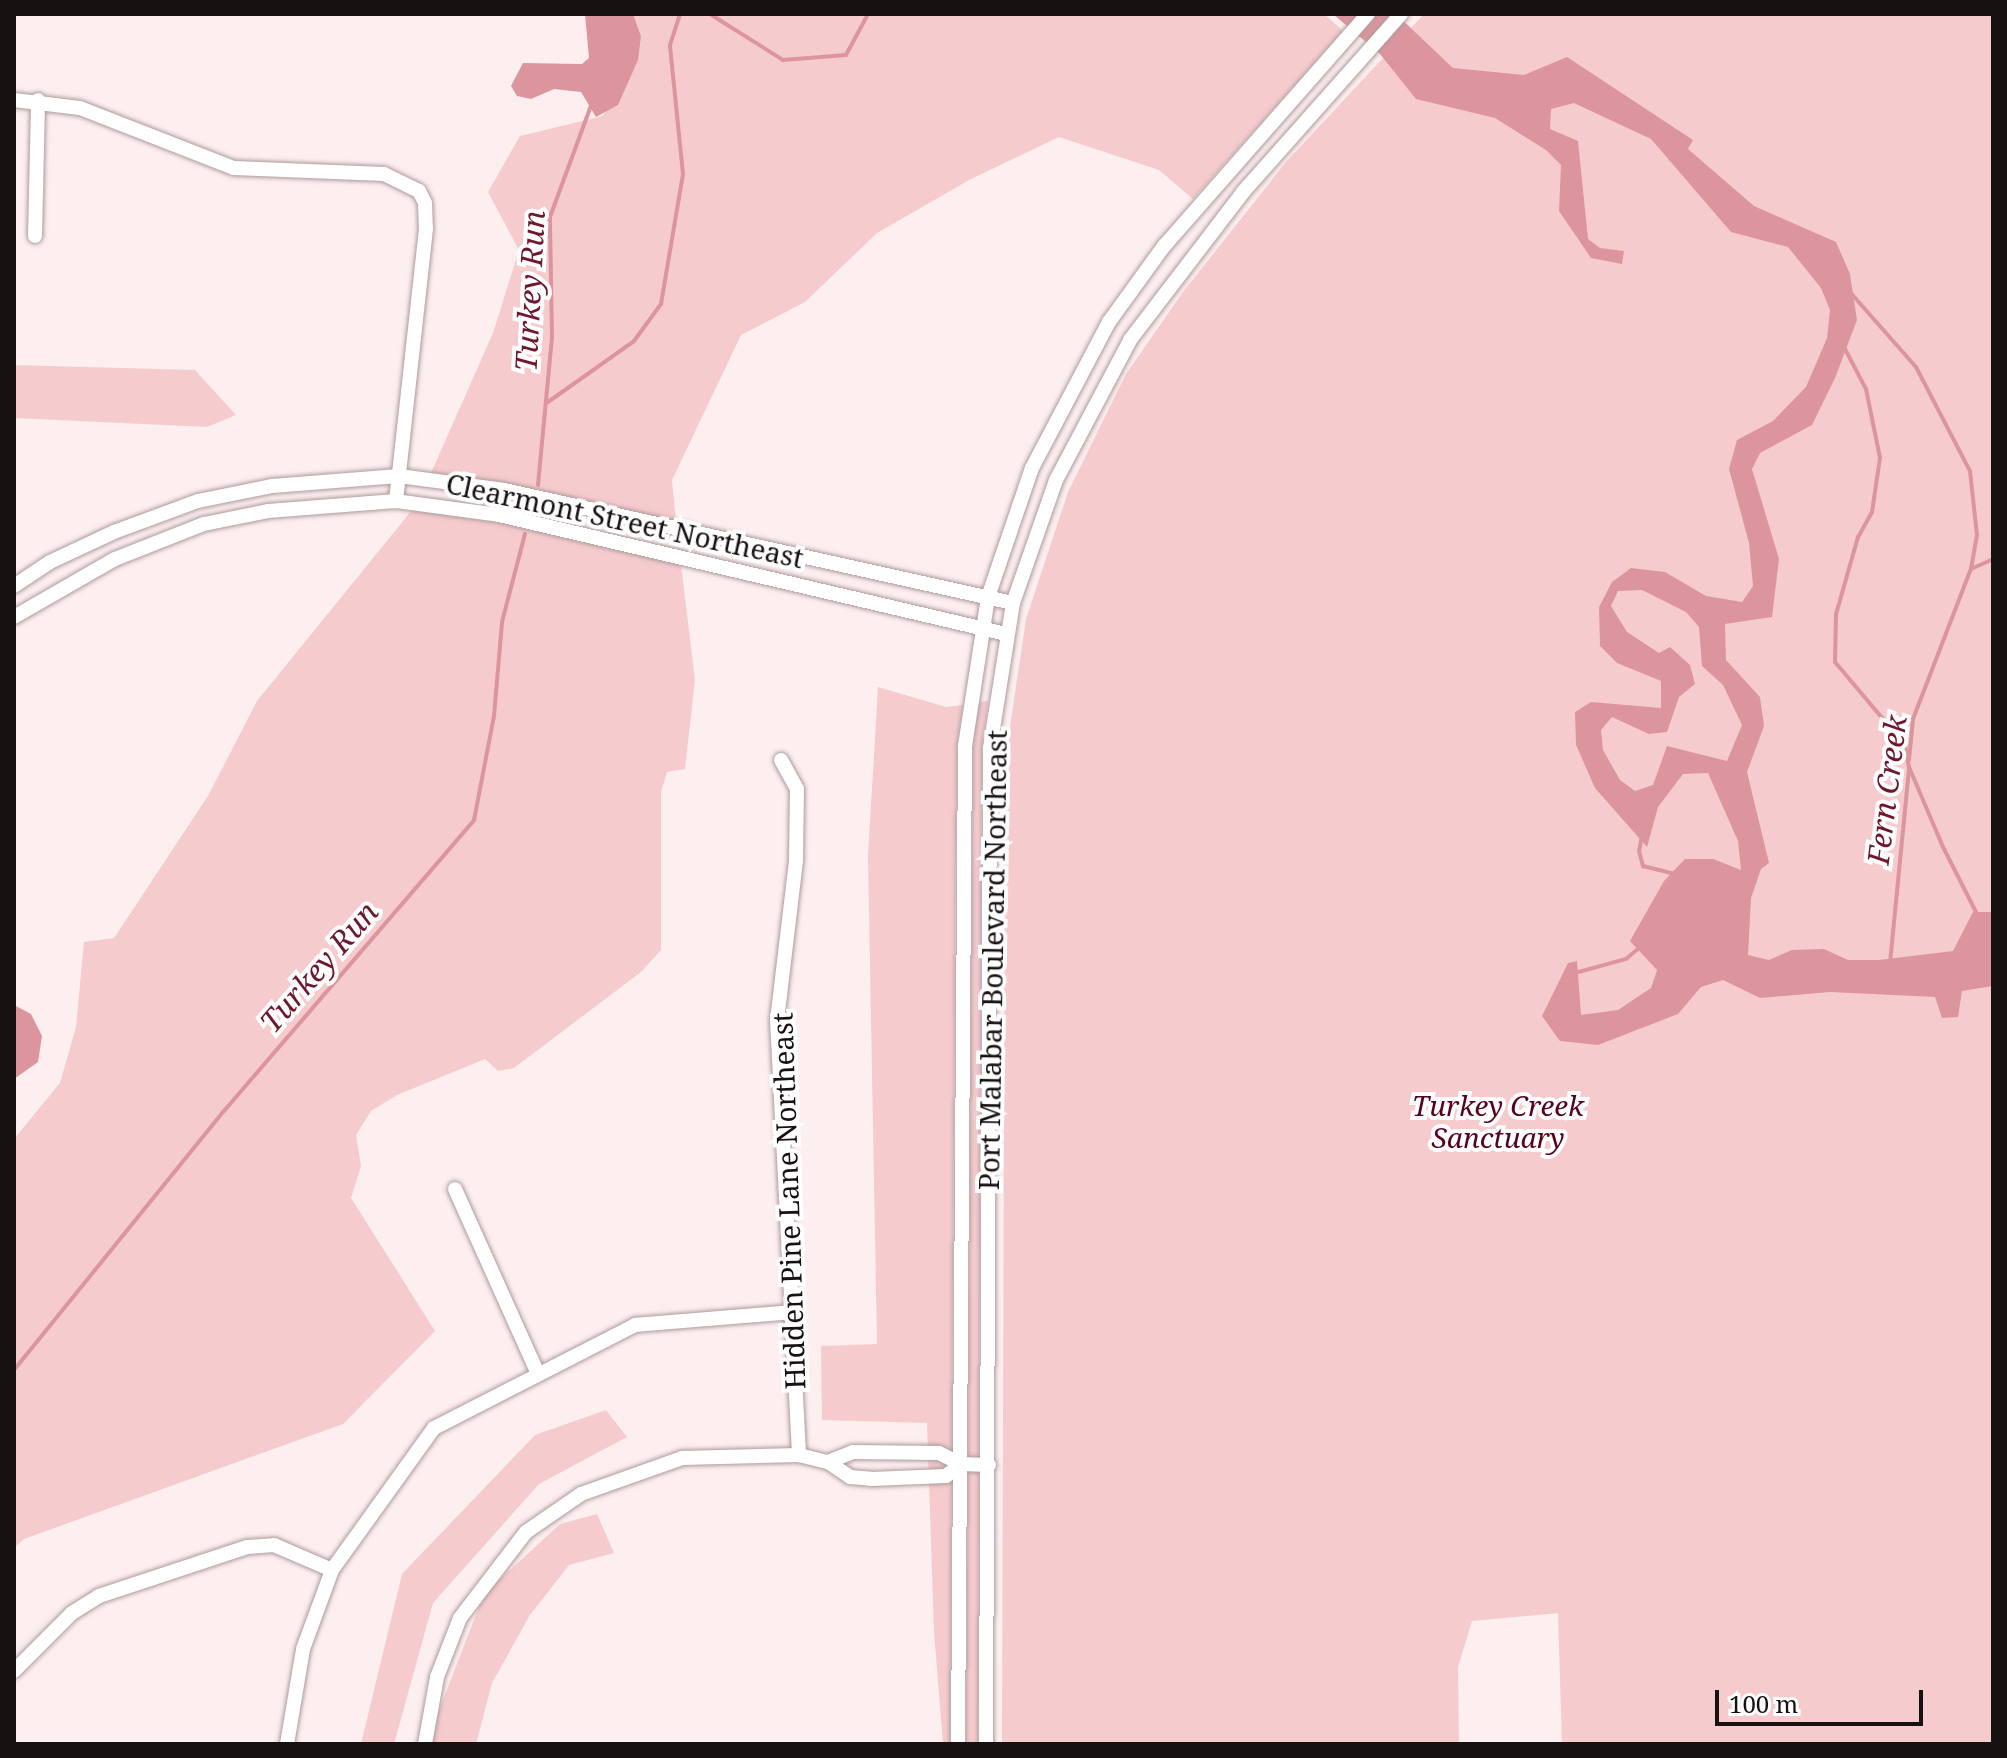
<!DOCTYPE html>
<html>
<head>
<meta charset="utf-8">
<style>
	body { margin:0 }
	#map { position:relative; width:2007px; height:1758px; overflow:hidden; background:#fdeeef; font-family:"Noto Serif",serif }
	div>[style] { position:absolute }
	.green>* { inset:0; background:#f6cbce }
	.water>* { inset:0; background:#dd959d }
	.stream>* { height:4px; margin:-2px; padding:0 2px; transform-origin:2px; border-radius:2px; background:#dd959d }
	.roads { filter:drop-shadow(0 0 2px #ad9b9c) drop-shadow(0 0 2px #ad9b9c) }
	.minor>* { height:14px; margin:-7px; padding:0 7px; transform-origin:7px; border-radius:7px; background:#fff }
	span { translate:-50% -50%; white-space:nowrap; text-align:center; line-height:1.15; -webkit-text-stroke:8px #fff; paint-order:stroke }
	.street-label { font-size:28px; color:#171111 }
	.park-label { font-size:28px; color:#59011c; font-style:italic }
	.water-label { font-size:30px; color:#6d182c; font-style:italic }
	.frame { position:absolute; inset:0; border:16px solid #171111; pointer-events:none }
	.scale { position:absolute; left:1715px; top:1690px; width:208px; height:36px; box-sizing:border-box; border:4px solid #171111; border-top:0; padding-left:10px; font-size:24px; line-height:28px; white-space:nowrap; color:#171111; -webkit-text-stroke:6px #fff; paint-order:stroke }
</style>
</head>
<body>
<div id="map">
	<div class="green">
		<div style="clip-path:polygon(633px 14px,1324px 14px,1343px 31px,1193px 199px,1159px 170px,1059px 137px,971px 179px,877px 233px,805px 302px,741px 335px,672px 480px,676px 521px,506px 483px,431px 473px,493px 333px,519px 250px,488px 192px,520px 136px,603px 116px,641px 36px)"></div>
		<div style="clip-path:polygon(1424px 14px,1993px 14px,1993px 1744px,1562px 1744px,1558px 1613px,1472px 1621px,1458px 1667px,1459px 1744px,1002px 1744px,1005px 761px,1026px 619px,1068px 492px,1126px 374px,1183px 292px,1286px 162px)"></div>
		<div style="clip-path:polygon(14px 365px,195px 370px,236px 415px,207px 427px,14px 418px)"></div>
		<div style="clip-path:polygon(412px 510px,497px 522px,681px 565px,695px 680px,685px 769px,667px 772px,661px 792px,661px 950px,641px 972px,514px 1068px,498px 1071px,485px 1059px,397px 1095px,371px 1111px,356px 1135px,361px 1166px,351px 1198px,435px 1331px,343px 1424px,24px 1539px,14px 1548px,14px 1139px,60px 1083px,76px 1027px,84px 942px,114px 938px,208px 796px,257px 701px)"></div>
		<div style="clip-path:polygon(878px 687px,946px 707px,963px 705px,957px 745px,955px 908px,950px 1744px,943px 1744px,934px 1632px,927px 1423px,822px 1420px,821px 1346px,877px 1344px,868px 856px)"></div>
		<div style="clip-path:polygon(988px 701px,982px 747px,981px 909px,978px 1744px,966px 1744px,973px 747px,979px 702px)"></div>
		<div style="clip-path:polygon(606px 1410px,627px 1437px,539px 1484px,433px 1603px,394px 1744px,361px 1744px,402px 1574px,535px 1435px)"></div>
		<div style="clip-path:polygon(597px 1514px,614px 1553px,569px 1565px,530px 1615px,492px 1683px,476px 1744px,426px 1744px,484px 1594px,560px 1524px)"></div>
	</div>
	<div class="water">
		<div style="clip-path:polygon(585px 14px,633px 14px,641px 36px,638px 60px,618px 105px,596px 117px,581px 92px,554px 89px,531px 99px,517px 96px,511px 86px,523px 63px,582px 64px,589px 58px)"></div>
		<div style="clip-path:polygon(evenodd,1333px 14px,1396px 14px,1453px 68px,1524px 75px,1567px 57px,1693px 140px,1688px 149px,1754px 206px,1836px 242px,1850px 274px,1857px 320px,1835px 378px,1812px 425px,1760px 453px,1752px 469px,1779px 559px,1772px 617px,1725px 624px,1726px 660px,1760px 697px,1764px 726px,1747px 772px,1769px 863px,1761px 869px,1751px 898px,1748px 955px,1769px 960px,1792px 950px,1824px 949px,1848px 960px,1879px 960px,1953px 951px,1973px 912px,1993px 912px,1993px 986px,1962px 991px,1958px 1017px,1942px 1018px,1935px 997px,1830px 992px,1760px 998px,1723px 980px,1701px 987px,1678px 1014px,1598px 1045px,1560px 1041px,1542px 1016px,1568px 963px,1577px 961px,1581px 1015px,1618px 1010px,1651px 988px,1657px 970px,1630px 941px,1664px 881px,1685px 859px,1713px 859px,1741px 870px,1738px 841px,1708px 773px,1683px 774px,1658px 807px,1647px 847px,1595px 788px,1576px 745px,1575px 712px,1591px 702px,1661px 708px,1661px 681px,1617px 663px,1600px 646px,1599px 607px,1612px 582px,1631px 568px,1665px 572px,1706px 596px,1742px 602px,1753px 586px,1749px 543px,1729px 469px,1737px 440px,1773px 421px,1806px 387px,1827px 338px,1830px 310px,1821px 288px,1788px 247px,1731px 232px,1651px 139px,1574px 103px,1551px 109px,1550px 129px,1578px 141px,1588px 239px,1600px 248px,1624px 251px,1622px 264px,1591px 258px,1559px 211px,1561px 165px,1546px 150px,1495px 118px,1416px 99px,1380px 54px,1333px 14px,1642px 590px,1686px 612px,1699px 627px,1702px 666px,1723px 685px,1742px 725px,1727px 761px,1667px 746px,1653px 785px,1635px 791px,1620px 780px,1603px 750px,1601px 730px,1612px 717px,1649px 734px,1667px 732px,1679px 697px,1695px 684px,1690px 665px,1670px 647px,1659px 653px,1627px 632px,1611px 606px,1618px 591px,1642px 590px)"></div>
		<div style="clip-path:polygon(14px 1005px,31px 1014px,42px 1036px,38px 1062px,14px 1079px)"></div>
	</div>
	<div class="stream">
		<div style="left:710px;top:14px;width:86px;rotate:32.2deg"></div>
		<div style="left:783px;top:60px;width:63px;rotate:-4.5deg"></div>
		<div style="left:846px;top:55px;width:47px;rotate:-61.8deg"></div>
		<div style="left:1849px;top:291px;width:101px;rotate:48.6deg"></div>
		<div style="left:1916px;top:367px;width:117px;rotate:62.6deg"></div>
		<div style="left:1970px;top:471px;width:64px;rotate:83.8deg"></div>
		<div style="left:1977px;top:535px;width:35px;rotate:100deg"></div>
		<div style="left:1844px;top:347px;width:47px;rotate:62.4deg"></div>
		<div style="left:1866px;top:389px;width:70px;rotate:78.5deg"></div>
		<div style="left:1880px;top:458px;width:55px;rotate:98.4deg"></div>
		<div style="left:1872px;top:512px;width:29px;rotate:119deg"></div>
		<div style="left:1858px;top:537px;width:80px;rotate:105.9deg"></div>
		<div style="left:1836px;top:614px;width:48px;rotate:91.2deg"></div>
		<div style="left:1835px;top:662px;width:109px;rotate:49.9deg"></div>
		<div style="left:1905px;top:745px;width:22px;rotate:80deg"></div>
		<div style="left:1909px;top:767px;width:87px;rotate:67deg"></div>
		<div style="left:1943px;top:847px;width:75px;rotate:63.1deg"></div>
		<div style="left:548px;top:402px;width:105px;rotate:-35.3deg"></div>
		<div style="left:634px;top:341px;width:46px;rotate:-53.9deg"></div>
		<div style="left:661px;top:304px;width:132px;rotate:-80.4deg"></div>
		<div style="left:683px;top:174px;width:130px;rotate:-95.8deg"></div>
		<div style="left:670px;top:45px;width:33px;rotate:-72deg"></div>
		<div style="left:538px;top:485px;width:149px;rotate:-84.6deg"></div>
		<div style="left:552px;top:337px;width:120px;rotate:-91deg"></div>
		<div style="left:550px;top:217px;width:125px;rotate:-69.8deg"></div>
		<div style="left:1909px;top:760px;width:41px;rotate:-84.4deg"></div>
		<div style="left:1913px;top:719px;width:161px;rotate:-68.9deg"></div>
		<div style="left:1971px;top:569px;width:24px;rotate:-24deg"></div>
		<div style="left:1642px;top:836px;width:15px;rotate:101deg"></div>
		<div style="left:1639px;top:851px;width:16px;rotate:75deg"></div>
		<div style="left:1643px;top:866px;width:32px;rotate:14deg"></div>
		<div style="left:1890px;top:963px;width:195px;rotate:-84.4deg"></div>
		<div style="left:1575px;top:973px;width:53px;rotate:-15.4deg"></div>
		<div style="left:1626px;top:959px;width:17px;rotate:-40deg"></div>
		<div style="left:14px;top:1370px;width:333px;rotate:-51deg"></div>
		<div style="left:224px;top:1111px;width:384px;rotate:-49.3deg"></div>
		<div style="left:474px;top:820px;width:106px;rotate:-79.1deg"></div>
		<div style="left:494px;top:716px;width:94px;rotate:-85.1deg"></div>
		<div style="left:502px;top:622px;width:91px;rotate:-75.4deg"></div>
	</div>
	<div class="roads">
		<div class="minor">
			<div style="left:14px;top:100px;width:66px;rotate:6.9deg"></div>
			<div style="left:80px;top:108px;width:165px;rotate:21.3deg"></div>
			<div style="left:234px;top:168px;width:150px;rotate:2.3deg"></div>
			<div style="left:384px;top:174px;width:39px;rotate:26deg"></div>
			<div style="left:419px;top:191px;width:13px;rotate:63deg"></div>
			<div style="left:425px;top:203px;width:26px;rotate:88deg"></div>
			<div style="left:426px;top:229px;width:274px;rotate:96.3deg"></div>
			<div style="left:35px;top:236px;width:136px;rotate:-88.7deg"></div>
			<div style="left:14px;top:586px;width:43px;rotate:-33.7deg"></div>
			<div style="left:50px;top:562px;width:71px;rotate:-25.1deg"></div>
			<div style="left:114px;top:532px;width:90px;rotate:-20.3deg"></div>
			<div style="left:198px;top:501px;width:76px;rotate:-11.5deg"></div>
			<div style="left:272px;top:486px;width:127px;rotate:-4.5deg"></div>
			<div style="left:399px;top:476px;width:106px;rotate:7.6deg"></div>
			<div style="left:504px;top:490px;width:521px;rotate:12.52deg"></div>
			<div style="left:14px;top:617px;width:116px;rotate:-29.9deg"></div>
			<div style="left:115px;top:559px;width:96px;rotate:-21.5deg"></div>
			<div style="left:204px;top:524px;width:65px;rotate:-11.5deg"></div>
			<div style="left:268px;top:511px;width:128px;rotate:-4.5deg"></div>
			<div style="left:396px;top:501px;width:104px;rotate:7.7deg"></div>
			<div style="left:499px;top:515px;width:521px;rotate:13.21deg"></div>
			<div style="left:781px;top:760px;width:33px;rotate:61deg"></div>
			<div style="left:797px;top:789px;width:72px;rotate:90.8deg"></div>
			<div style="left:796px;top:861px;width:160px;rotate:96.8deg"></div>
			<div style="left:777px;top:1020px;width:436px;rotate:87.1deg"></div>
			<div style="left:455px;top:1189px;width:203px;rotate:65.8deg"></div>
			<div style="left:828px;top:1462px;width:27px;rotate:34deg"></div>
			<div style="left:850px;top:1477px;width:21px;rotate:5deg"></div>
			<div style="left:871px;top:1479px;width:75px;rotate:-2.3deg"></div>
			<div style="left:946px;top:1476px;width:19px;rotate:-39deg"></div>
			<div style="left:14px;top:1671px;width:82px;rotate:-45deg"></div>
			<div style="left:72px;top:1613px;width:32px;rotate:-32deg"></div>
			<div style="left:99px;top:1596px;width:156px;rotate:-18.3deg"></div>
			<div style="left:247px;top:1547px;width:27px;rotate:-4deg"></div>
			<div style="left:274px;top:1545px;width:63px;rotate:23.3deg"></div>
			<div style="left:287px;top:1744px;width:96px;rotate:-80.4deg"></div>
			<div style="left:303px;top:1649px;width:84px;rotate:-69.8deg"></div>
			<div style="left:332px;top:1570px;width:175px;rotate:-54.3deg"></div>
			<div style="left:434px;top:1428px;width:226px;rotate:-27.1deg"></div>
			<div style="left:635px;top:1325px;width:158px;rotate:-4.7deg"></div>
			<div style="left:425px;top:1744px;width:68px;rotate:-79.8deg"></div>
			<div style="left:437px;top:1677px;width:63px;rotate:-68.7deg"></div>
			<div style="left:460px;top:1618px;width:108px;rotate:-52.5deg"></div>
			<div style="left:526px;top:1532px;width:67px;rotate:-34.6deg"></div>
			<div style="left:581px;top:1494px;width:107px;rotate:-19.6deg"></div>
			<div style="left:682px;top:1458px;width:117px;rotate:-1.5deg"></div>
			<div style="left:799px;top:1455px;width:30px;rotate:14deg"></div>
			<div style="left:828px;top:1462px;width:27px;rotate:-22deg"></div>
			<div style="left:853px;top:1452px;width:86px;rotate:0.7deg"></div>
			<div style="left:939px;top:1453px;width:25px;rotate:27deg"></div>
			<div style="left:961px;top:1464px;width:28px;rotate:2deg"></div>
			<div style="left:958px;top:1744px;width:998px;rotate:-89.6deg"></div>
			<div style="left:965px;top:746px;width:151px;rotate:-81.2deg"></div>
			<div style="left:988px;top:597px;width:136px;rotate:-71.2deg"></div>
			<div style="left:1032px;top:468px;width:165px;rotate:-62.2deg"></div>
			<div style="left:1109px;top:322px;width:94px;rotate:-54.1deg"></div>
			<div style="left:1164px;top:246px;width:309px;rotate:-48.7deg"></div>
			<div style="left:986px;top:1744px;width:996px;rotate:-89.77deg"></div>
			<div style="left:990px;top:748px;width:147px;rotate:-81deg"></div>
			<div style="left:1013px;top:603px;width:130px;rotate:-70.7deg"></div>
			<div style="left:1056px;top:480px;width:158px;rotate:-62.1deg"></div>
			<div style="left:1130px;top:340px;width:186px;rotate:-52.6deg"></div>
			<div style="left:1243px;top:192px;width:238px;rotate:-48.4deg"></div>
		</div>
	</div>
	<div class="street-label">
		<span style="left:625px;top:520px;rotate:12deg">Clearmont Street Northeast</span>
		<span style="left:992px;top:960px;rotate:-89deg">Port Malabar Boulevard Northeast</span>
		<span style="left:788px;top:1201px;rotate:-92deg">Hidden Pine Lane Northeast</span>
	</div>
	<div class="park-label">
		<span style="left:1498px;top:1121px">Turkey Creek<br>Sanctuary</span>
	</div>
	<div class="water-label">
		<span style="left:530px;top:291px;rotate:-87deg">Turkey Run</span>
		<span style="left:1887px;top:790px;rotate:-83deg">Fern Creek</span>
		<span style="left:319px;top:967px;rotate:-49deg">Turkey Run</span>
	</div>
	<div class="frame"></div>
	<div class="scale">100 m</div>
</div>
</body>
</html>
